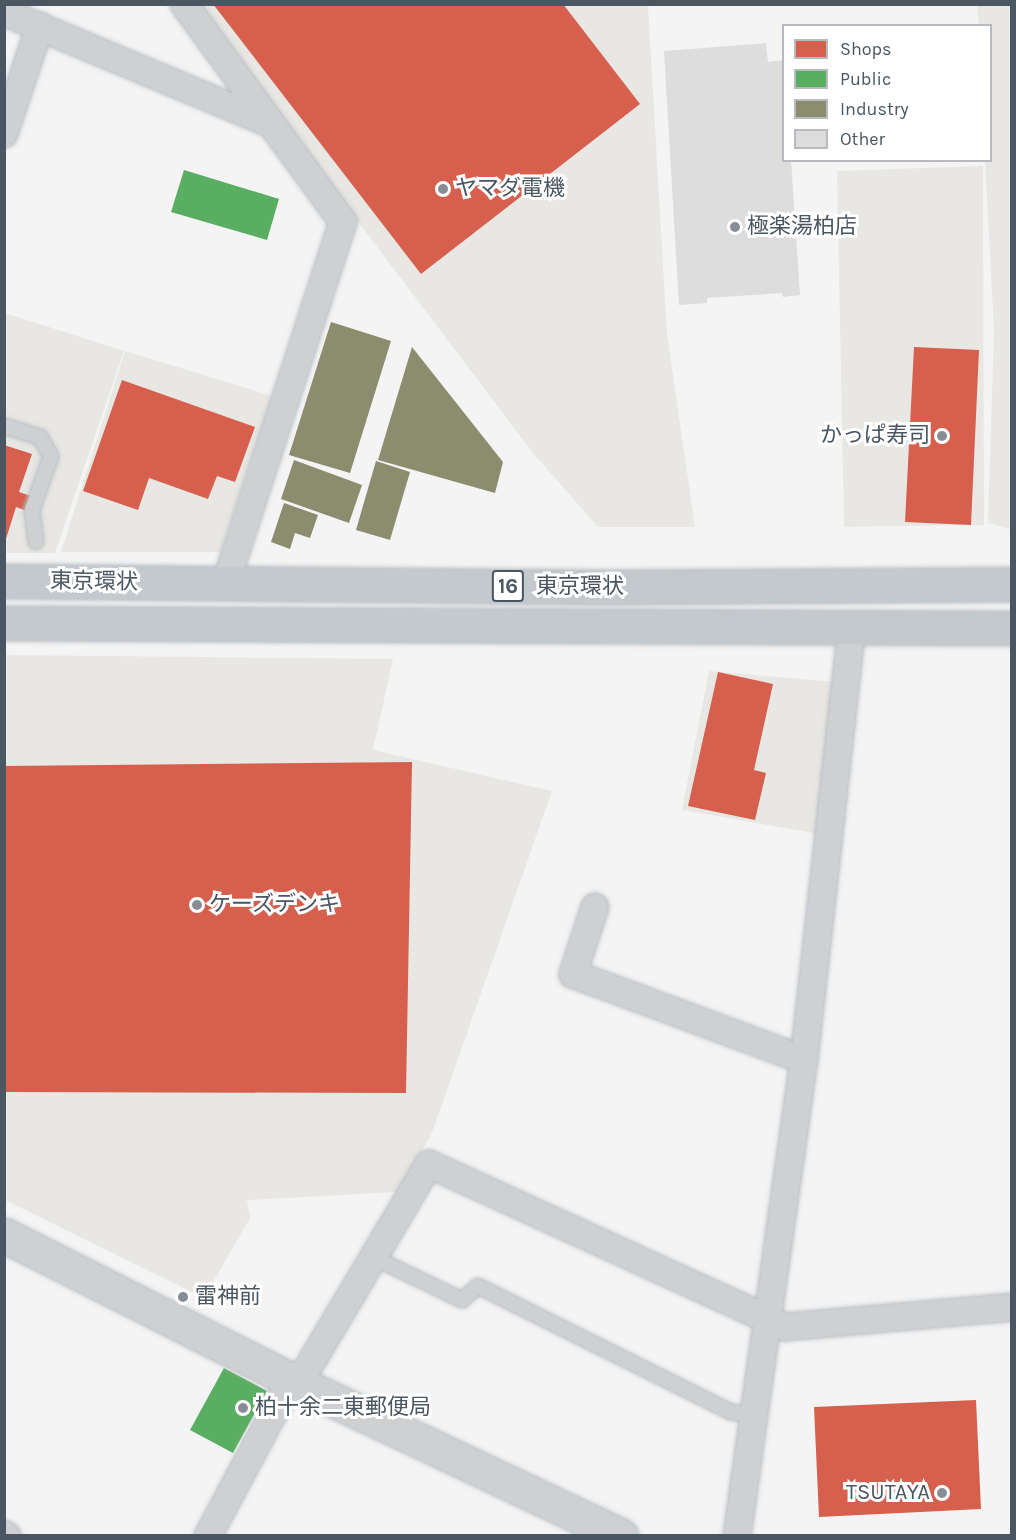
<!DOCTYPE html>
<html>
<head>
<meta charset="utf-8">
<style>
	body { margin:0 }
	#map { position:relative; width:1016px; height:1540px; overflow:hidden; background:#f4f4f4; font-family:Karla,"Noto Sans JP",sans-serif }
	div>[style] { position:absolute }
	.commercial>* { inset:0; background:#e8e7e3 }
	.shops>* { inset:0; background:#d6604d }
	.public>* { inset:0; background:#5aae61 }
	.industry>* { inset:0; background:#8c8c6e }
	.building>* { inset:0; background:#ddddde }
	.roads { filter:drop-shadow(0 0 2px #b9bec3) drop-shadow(0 0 2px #b9bec3) }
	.service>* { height:14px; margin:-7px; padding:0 7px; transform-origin:7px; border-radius:7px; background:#ced0d2 }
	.minor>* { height:26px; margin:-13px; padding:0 13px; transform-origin:13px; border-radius:13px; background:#ced0d2 }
	.tertiary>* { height:33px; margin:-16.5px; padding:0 16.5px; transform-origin:16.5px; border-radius:16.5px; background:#ced0d2 }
	.trunk>* { height:33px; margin:-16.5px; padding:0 16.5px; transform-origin:16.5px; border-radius:16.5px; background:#c4c9cd }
	.dots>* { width:16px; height:16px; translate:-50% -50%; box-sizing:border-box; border:3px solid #fff; border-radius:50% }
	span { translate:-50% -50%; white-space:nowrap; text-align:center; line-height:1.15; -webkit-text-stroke:6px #fff; paint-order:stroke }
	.shield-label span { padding:2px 4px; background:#fff; border:2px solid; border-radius:4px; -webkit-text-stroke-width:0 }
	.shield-label { font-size:21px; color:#4a5661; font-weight:700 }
	.poi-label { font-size:22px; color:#4a5661 }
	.left { translate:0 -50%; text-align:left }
	.right { translate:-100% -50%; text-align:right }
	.street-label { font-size:22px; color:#4a5661 }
	.frame { position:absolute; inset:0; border:6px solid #4a5661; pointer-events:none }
	.legend { position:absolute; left:782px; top:24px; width:210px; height:138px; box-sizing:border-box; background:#fff; border:2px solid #b7bbc0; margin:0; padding:8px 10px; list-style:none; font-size:18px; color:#4a5661 }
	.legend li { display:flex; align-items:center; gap:12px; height:30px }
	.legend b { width:30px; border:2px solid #b7bbc0 }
</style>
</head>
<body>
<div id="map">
	<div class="commercial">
		<div style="clip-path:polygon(194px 5px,648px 5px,667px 334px,695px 527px,598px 527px,533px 453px)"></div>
		<div style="clip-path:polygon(977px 5px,1011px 5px,1011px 529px,988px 523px,994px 330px,985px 161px,990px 160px,990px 26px,979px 25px)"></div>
		<div style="clip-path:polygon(983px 166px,984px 525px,844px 527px,837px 171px)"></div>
		<div style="clip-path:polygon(5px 313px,124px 351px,55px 553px,5px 553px)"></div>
		<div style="clip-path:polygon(125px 351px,272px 396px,220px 552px,61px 552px)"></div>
		<div style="clip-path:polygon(4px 655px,393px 659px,373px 750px,552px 791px,432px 1133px,397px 1192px,247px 1200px,250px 1218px,204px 1298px,5px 1200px)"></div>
		<div style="clip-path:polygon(709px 671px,836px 682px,820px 834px,682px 810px)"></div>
	</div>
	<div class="shops">
		<div style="clip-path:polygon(213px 4px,563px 4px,640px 104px,421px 274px)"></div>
		<div style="clip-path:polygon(914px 347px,979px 350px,971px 525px,905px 522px)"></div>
		<div style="clip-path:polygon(122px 380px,255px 427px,235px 482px,217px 476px,208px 499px,149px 478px,138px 510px,83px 491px)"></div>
		<div style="clip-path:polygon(4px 445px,32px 454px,19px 492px,31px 496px,27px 511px,16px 507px,5px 542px)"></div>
		<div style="clip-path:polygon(718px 672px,773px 684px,754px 770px,766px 773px,755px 820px,688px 806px)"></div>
		<div style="clip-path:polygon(412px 762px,406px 1093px,4px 1092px,4px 766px)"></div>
		<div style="clip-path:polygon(976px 1400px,981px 1509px,819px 1517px,814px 1407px)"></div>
	</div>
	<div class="public">
		<div style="clip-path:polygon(184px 170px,279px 199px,267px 240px,171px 212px)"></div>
		<div style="clip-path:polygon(224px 1368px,267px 1391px,233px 1453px,190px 1430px)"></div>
	</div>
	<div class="industry">
		<div style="clip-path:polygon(331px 322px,391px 341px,350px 473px,289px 455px)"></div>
		<div style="clip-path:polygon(412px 347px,503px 462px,495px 493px,378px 460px)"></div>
		<div style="clip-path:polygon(294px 460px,362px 485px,349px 523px,281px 499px)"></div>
		<div style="clip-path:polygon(376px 461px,410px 472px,390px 540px,356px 530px)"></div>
		<div style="clip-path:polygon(284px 503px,318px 515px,310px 538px,295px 533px,290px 549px,271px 542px)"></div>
	</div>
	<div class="building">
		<div style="clip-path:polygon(766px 43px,768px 62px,784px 60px,784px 160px,791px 160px,800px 295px,783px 297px,782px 293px,707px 298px,707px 303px,679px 305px,664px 51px)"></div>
	</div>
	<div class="roads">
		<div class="service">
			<div style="left:4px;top:426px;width:38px;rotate:17deg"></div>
			<div style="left:40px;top:437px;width:22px;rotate:60deg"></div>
			<div style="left:51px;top:456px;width:57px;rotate:109.4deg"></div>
			<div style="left:32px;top:510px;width:32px;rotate:83deg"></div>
			<div style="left:375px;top:1258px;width:97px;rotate:25.8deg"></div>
			<div style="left:462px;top:1300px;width:21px;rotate:-41deg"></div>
			<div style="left:478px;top:1286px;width:283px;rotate:26.5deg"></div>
			<div style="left:731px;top:1412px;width:21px;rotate:8deg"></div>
		</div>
		<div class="minor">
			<div style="left:184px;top:4px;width:270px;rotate:53.9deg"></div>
			<div style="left:343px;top:222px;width:382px;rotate:108deg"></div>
			<div style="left:4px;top:12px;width:288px;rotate:22.7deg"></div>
			<div style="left:4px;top:134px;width:114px;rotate:-71.6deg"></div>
			<div style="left:595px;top:907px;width:71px;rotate:108.2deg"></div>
			<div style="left:573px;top:974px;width:246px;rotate:20.4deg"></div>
			<div style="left:4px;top:1534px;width:4px;rotate:34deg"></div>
			<div style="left:208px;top:1536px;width:177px;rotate:-62deg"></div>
			<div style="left:291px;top:1380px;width:17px;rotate:-31deg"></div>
			<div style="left:306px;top:1371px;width:241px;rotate:-59.3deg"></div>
			<div style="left:429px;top:1164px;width:392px;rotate:24.6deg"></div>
			<div style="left:785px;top:1327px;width:228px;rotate:-5deg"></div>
			<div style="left:737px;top:1536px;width:481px;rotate:-82deg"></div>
			<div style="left:804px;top:1060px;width:437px;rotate:-83.7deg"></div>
		</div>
		<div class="tertiary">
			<div style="left:4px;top:1235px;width:322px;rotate:26.8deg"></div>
			<div style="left:291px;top:1380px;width:365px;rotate:25.3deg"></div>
		</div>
		<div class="trunk">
			<div style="left:4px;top:581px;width:605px;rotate:0.57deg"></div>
			<div style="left:609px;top:587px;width:403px;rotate:-0.4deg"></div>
			<div style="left:4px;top:623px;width:1008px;rotate:0.28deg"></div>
		</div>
	</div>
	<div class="dots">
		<div style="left:443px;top:189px;background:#868d94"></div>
		<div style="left:735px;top:227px;background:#868d94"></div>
		<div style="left:942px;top:436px;background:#868d94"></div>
		<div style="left:197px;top:905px;background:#868d94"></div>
		<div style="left:183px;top:1297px;background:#868d94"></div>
		<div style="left:243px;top:1408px;background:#868d94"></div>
		<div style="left:942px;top:1493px;background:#868d94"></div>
	</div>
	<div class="shield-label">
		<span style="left:508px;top:586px">16</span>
	</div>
	<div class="poi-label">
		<span class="left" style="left:455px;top:189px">ヤマダ電機</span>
		<span class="left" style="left:747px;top:227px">極楽湯柏店</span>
		<span class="right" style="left:930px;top:436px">かっぱ寿司</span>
		<span class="left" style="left:209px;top:905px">ケーズデンキ</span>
		<span class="left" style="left:195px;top:1297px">雷神前</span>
		<span class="left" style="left:255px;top:1408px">柏十余二東郵便局</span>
		<span class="right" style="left:930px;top:1493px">TSUTAYA</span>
	</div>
	<div class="street-label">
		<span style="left:94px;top:582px;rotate:1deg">東京環状</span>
		<span style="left:580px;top:587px">東京環状</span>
	</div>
	<div class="frame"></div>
	<ul class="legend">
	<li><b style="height:16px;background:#d6604d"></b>Shops</li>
	<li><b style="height:16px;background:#5aae61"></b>Public</li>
	<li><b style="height:16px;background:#8c8c6e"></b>Industry</li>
	<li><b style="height:16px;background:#ddddde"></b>Other</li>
	</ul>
</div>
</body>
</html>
